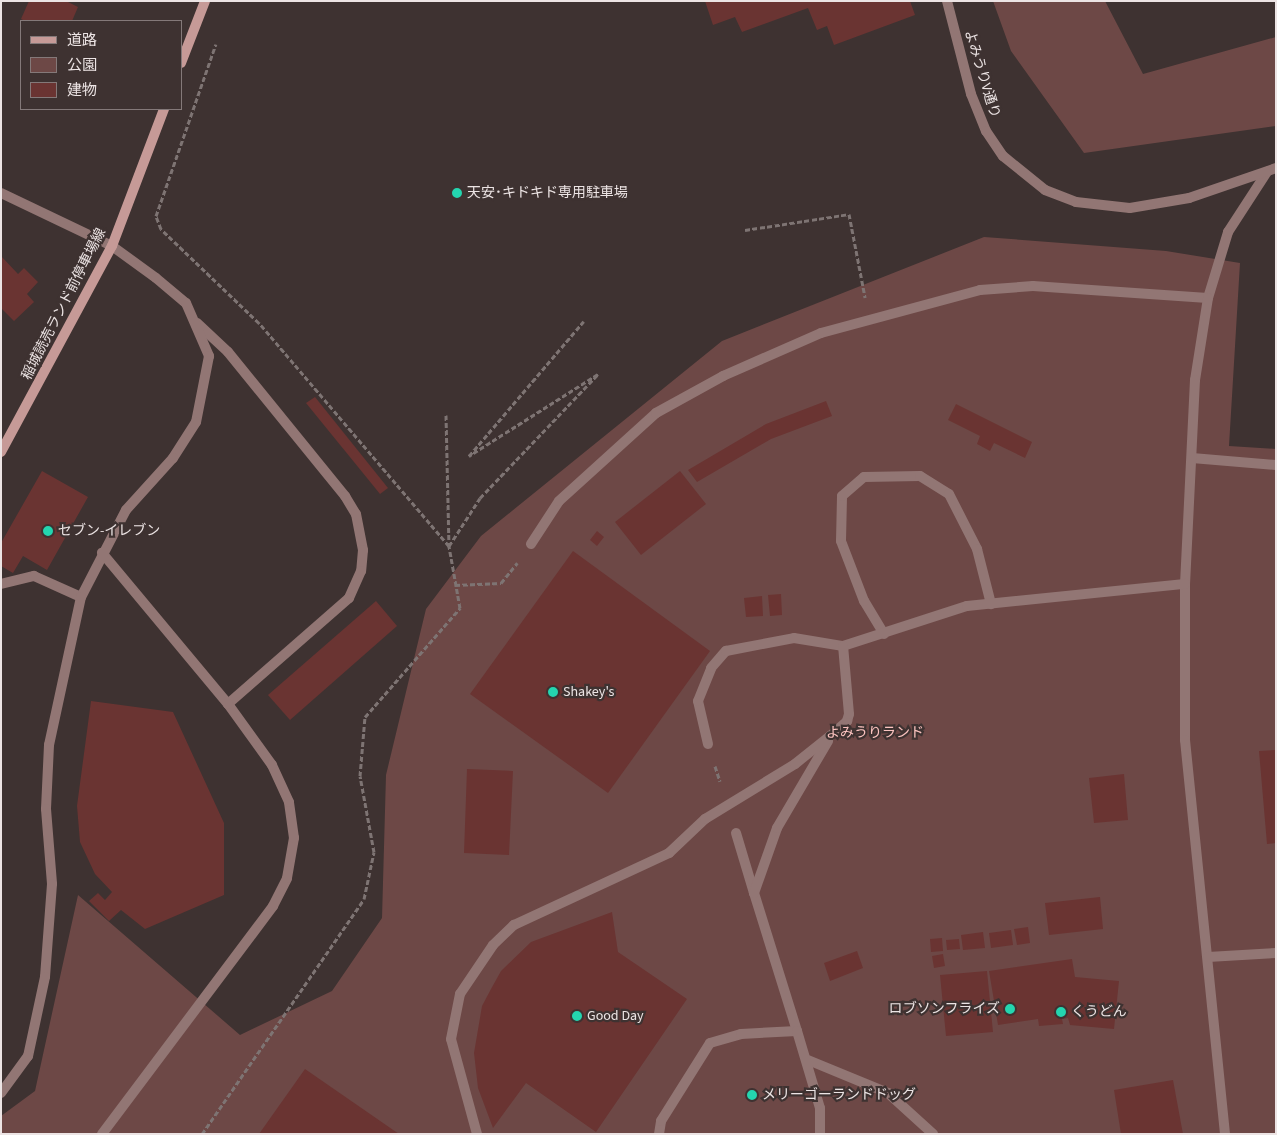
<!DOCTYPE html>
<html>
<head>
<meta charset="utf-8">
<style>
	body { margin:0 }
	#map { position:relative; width:1277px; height:1135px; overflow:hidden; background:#3e3231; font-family:"Source Sans 3","Noto Sans JP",sans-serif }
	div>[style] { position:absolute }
	.green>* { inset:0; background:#6d4846 }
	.building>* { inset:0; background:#6a3432 }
	.path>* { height:3px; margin-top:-1.5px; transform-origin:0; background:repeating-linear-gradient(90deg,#7e7473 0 5px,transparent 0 7.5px) }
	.service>* { height:10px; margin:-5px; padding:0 5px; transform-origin:5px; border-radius:5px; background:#927674 }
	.pedestrian>* { height:10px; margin:-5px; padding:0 5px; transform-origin:5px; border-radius:5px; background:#927674 }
	.tertiary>* { height:10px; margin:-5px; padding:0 5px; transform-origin:5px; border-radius:5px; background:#927674 }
	.secondary>* { height:10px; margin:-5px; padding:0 5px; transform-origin:5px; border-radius:5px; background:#c69a97 }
	.dots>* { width:14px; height:14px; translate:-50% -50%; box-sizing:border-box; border:2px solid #3e3231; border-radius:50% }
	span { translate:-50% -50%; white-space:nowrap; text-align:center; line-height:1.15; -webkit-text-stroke:4.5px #3e3231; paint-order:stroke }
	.street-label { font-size:14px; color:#ece4e4 }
	.poi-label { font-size:14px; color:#ece4e4 }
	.left { translate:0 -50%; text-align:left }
	.right { translate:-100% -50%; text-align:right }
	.park-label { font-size:14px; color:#fcc4c0 }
	.frame { position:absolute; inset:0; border:2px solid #ece4e4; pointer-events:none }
	.legend { position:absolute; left:20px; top:20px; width:162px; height:90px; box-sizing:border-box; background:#3e3231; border:1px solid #847979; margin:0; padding:6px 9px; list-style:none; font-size:15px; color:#ece4e4 }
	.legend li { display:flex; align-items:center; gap:10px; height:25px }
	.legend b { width:25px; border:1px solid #847979 }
</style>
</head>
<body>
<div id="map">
	<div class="green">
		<div style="clip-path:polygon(993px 1px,1105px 1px,1143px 74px,1276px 37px,1276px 126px,1084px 153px,1011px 51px)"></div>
		<div style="clip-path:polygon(984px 237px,1166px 251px,1240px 263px,1229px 446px,1276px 449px,1276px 1134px,1px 1134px,1px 1116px,35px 1091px,78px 895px,240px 1035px,332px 991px,382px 918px,386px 775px,426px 609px,481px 536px,722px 341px)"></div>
	</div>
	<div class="building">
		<div style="clip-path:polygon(29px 1px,66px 1px,78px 7px,72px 21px,25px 21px,21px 19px)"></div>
		<div style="clip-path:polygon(705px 1px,910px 1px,915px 15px,834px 45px,827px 26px,817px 30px,808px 8px,742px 32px,735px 17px,713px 25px)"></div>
		<div style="clip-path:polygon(1px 256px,18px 274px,24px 268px,38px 282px,27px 294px,34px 302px,14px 321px,1px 308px)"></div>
		<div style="clip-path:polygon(315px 397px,388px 488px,380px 494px,306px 403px)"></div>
		<div style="clip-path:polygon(826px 401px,832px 416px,771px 439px,697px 482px,688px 470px,766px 424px)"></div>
		<div style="clip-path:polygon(956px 404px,1032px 442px,1025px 458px,994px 443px,990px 451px,977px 444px,980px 436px,948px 420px)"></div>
		<div style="clip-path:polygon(42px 471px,88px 497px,47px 570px,23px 556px,13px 573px,1px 566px,1px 543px)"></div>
		<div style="clip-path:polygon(680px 471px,706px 504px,641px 555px,615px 522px)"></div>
		<div style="clip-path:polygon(597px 531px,604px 537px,597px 546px,590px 540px)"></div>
		<div style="clip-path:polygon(573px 551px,710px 651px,608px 793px,470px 694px)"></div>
		<div style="clip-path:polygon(781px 594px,782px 615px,770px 616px,768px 595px)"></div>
		<div style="clip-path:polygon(762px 596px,763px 616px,746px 617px,744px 598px)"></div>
		<div style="clip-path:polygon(376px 601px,397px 626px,290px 720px,268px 695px)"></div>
		<div style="clip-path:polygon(91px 701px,173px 712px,224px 823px,224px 895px,145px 929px,121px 910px,109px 921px,89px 901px,98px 893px,105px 900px,112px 892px,95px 874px,80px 842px,77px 806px)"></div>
		<div style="clip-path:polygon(1276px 750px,1276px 843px,1267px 844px,1259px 751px)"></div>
		<div style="clip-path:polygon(467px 769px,513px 771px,509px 855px,464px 853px)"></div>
		<div style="clip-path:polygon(1124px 774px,1128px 820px,1094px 823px,1089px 778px)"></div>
		<div style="clip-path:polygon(1100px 897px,1103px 929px,1049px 935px,1045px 903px)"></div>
		<div style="clip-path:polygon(612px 912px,618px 952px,687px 999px,596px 1132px,526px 1083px,493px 1128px,478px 1088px,474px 1053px,482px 1006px,491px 989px,501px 971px,531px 942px)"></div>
		<div style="clip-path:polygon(1028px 927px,1030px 943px,1017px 945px,1014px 929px)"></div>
		<div style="clip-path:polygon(1011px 930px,1013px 945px,991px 948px,989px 933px)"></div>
		<div style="clip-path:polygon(983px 932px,985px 948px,963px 950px,961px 935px)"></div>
		<div style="clip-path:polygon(942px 938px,943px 951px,931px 952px,930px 939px)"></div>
		<div style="clip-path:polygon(959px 939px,960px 949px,947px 950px,946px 940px)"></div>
		<div style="clip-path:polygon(857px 951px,863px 968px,830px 981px,824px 963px)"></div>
		<div style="clip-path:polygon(943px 954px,945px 966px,934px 968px,932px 956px)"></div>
		<div style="clip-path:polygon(1072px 959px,1075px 977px,1119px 981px,1114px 1029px,1070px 1025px,1068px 1018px,1062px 1019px,1063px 1024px,1039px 1026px,1038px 1019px,998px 1025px,989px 971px)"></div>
		<div style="clip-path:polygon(987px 971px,993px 1032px,946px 1036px,940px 975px)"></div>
		<div style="clip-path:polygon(305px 1069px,399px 1134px,259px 1134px)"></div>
		<div style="clip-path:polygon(1173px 1080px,1183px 1134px,1121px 1134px,1114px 1090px)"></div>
	</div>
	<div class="path">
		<div style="left:745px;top:230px;width:105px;rotate:-8.7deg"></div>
		<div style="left:849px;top:214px;width:85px;rotate:79.1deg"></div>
		<div style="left:446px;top:415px;width:131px;rotate:88.7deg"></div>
		<div style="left:449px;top:546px;width:57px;rotate:-57.1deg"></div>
		<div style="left:480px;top:498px;width:171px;rotate:-46.4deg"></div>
		<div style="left:598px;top:374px;width:153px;rotate:147.6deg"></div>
		<div style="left:469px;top:456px;width:177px;rotate:-49.6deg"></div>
		<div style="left:455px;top:585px;width:46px;rotate:-2.5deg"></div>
		<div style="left:501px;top:583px;width:26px;rotate:-51deg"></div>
		<div style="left:715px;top:766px;width:16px;rotate:72deg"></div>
		<div style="left:202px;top:1134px;width:285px;rotate:-55.4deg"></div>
		<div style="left:364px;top:899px;width:48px;rotate:-78deg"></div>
		<div style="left:374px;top:852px;width:77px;rotate:-100.4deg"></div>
		<div style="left:360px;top:776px;width:59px;rotate:-85.2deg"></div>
		<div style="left:365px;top:717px;width:145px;rotate:-48.9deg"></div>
		<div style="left:460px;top:608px;width:63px;rotate:-100.1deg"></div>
		<div style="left:449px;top:546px;width:293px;rotate:-130.4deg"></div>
		<div style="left:259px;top:323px;width:136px;rotate:-136.2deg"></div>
		<div style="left:161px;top:229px;width:14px;rotate:-111deg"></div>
		<div style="left:156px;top:216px;width:182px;rotate:-70.8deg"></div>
	</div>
	<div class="service">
		<div style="left:1208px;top:298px;width:69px;rotate:-73.1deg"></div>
		<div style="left:1228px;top:232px;width:72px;rotate:-57deg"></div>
		<div style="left:197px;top:323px;width:42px;rotate:43.1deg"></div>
		<div style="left:228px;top:352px;width:186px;rotate:50.9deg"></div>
		<div style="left:345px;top:496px;width:21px;rotate:59deg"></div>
		<div style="left:356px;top:514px;width:37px;rotate:79deg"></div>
		<div style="left:363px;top:550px;width:21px;rotate:95deg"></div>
		<div style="left:361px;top:571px;width:30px;rotate:114deg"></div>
		<div style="left:349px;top:598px;width:161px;rotate:138.8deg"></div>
		<div style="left:1192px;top:458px;width:84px;rotate:4.8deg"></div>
		<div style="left:531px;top:544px;width:51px;rotate:-56.9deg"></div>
		<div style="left:559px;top:501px;width:131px;rotate:-42.2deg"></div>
		<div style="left:656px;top:413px;width:77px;rotate:-28.9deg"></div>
		<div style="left:723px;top:376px;width:107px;rotate:-23.7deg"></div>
		<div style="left:821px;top:333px;width:165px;rotate:-15.1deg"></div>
		<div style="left:980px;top:290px;width:53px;rotate:-4.3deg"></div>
		<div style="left:1033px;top:286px;width:175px;rotate:3.9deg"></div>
		<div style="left:1208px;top:298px;width:83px;rotate:99deg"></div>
		<div style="left:1195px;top:380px;width:204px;rotate:92.8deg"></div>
		<div style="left:1185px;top:584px;width:156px;rotate:90deg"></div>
		<div style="left:1185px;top:740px;width:396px;rotate:84.2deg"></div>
		<div style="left:1px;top:584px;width:34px;rotate:-14deg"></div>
		<div style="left:34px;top:576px;width:51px;rotate:24.1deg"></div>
		<div style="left:1208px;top:957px;width:68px;rotate:-3.4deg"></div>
		<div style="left:102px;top:1134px;width:285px;rotate:-53.1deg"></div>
		<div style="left:273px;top:906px;width:31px;rotate:-63deg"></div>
		<div style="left:287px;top:878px;width:41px;rotate:-80.1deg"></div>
		<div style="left:294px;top:838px;width:36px;rotate:-98deg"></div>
		<div style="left:289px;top:802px;width:41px;rotate:-114.7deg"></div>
		<div style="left:272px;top:765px;width:75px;rotate:-125.8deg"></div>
		<div style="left:228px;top:704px;width:197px;rotate:-129.8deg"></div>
	</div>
	<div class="pedestrian">
		<div style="left:884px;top:634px;width:39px;rotate:-121deg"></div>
		<div style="left:864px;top:601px;width:64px;rotate:-111deg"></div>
		<div style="left:841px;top:541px;width:45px;rotate:-88.7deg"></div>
		<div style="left:842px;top:496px;width:29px;rotate:-41deg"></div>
		<div style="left:864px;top:477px;width:56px;rotate:-1deg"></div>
		<div style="left:920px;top:476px;width:34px;rotate:32deg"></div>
		<div style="left:949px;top:494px;width:62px;rotate:63deg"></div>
		<div style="left:977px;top:549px;width:57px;rotate:75.7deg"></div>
		<div style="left:708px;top:744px;width:44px;rotate:-103.1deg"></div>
		<div style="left:698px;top:701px;width:35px;rotate:-68deg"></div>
		<div style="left:711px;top:668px;width:23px;rotate:-49deg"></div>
		<div style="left:726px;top:651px;width:69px;rotate:-10.8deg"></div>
		<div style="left:794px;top:638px;width:50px;rotate:9.3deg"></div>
		<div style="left:843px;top:646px;width:130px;rotate:-17.9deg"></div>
		<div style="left:967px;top:606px;width:219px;rotate:-5.8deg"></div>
		<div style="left:736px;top:833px;width:63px;rotate:73.3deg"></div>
		<div style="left:797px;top:1031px;width:145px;rotate:-107.3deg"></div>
		<div style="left:754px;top:893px;width:69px;rotate:-70.5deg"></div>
		<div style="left:777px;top:828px;width:101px;rotate:-59.6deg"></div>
		<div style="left:808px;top:1060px;width:87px;rotate:22.4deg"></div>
		<div style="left:888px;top:1093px;width:61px;rotate:42.3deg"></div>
		<div style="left:477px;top:1134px;width:98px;rotate:-105.3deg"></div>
		<div style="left:451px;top:1039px;width:46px;rotate:-78.7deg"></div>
		<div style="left:460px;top:994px;width:59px;rotate:-56deg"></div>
		<div style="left:493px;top:945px;width:29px;rotate:-44deg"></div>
		<div style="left:514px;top:925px;width:171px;rotate:-24.9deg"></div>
		<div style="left:669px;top:853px;width:50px;rotate:-43.4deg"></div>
		<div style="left:705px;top:819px;width:105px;rotate:-31.4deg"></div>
		<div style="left:795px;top:764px;width:45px;rotate:-38.7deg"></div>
		<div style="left:830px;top:736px;width:23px;rotate:-41deg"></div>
		<div style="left:847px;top:721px;width:7px;rotate:-74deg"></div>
		<div style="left:849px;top:714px;width:68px;rotate:-95deg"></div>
		<div style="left:659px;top:1134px;width:13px;rotate:-81deg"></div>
		<div style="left:661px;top:1121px;width:92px;rotate:-57.9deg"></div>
		<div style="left:710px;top:1043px;width:32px;rotate:-16deg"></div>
		<div style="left:741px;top:1034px;width:56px;rotate:-3.1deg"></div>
		<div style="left:797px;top:1031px;width:80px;rotate:73.4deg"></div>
		<div style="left:820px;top:1108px;width:26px;rotate:90deg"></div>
	</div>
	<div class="tertiary">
		<div style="left:947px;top:1px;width:96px;rotate:75.5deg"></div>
		<div style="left:971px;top:94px;width:40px;rotate:68deg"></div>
		<div style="left:986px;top:131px;width:30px;rotate:56deg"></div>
		<div style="left:1003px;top:156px;width:54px;rotate:39deg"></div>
		<div style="left:1045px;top:190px;width:33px;rotate:21deg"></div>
		<div style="left:1076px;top:202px;width:54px;rotate:6.3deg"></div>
		<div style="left:1130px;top:208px;width:60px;rotate:-9.6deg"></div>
		<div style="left:1189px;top:198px;width:92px;rotate:-19deg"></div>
		<div style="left:1px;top:193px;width:123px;rotate:25.5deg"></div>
		<div style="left:112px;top:246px;width:54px;rotate:36deg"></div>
		<div style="left:156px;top:278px;width:39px;rotate:40deg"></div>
		<div style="left:186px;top:303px;width:58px;rotate:66.5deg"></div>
		<div style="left:209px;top:356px;width:67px;rotate:101.1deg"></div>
		<div style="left:196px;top:422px;width:43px;rotate:122.6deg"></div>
		<div style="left:173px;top:458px;width:70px;rotate:132.1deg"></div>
		<div style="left:126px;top:510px;width:98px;rotate:117.3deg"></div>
		<div style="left:81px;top:597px;width:151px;rotate:102.2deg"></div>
		<div style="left:49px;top:745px;width:64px;rotate:92.7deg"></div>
		<div style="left:46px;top:809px;width:75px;rotate:85.4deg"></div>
		<div style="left:52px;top:884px;width:93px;rotate:94.3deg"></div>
		<div style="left:45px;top:977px;width:81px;rotate:102.1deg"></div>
		<div style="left:28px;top:1056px;width:46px;rotate:126.1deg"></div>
	</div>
	<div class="secondary">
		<div style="left:181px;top:63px;width:66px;rotate:-68.8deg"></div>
		<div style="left:1px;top:452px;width:234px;rotate:-61.7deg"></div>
		<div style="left:112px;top:246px;width:147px;rotate:-69.2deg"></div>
	</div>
	<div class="dots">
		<div style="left:457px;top:193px;background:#24d5af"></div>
		<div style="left:48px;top:531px;background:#24d5af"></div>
		<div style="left:553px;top:692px;background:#24d5af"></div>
		<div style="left:1010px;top:1009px;background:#24d5af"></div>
		<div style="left:1061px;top:1012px;background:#24d5af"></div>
		<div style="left:577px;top:1016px;background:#24d5af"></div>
		<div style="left:752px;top:1095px;background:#24d5af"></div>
	</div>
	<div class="street-label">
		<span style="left:982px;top:74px;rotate:73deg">よみうりV通り</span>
		<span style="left:64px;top:304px;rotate:-63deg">稲城読売ランド前停車場線</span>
	</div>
	<div class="poi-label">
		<span class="left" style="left:467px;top:193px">天安･キドキド専用駐車場</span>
		<span class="left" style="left:58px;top:531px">セブン-イレブン</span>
		<span class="left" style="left:563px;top:692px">Shakey's</span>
		<span class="right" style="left:1000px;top:1009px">ロブソンフライズ</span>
		<span class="left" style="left:1071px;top:1012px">くうどん</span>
		<span class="left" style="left:587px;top:1016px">Good Day</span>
		<span class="left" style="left:762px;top:1095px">メリーゴーランドドッグ</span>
	</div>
	<div class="park-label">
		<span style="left:875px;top:733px">よみうりランド</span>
	</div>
	<div class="frame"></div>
	<ul class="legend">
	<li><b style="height:6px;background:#c69a97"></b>道路</li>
	<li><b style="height:14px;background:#6d4846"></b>公園</li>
	<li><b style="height:14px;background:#6a3432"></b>建物</li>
	</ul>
</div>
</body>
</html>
